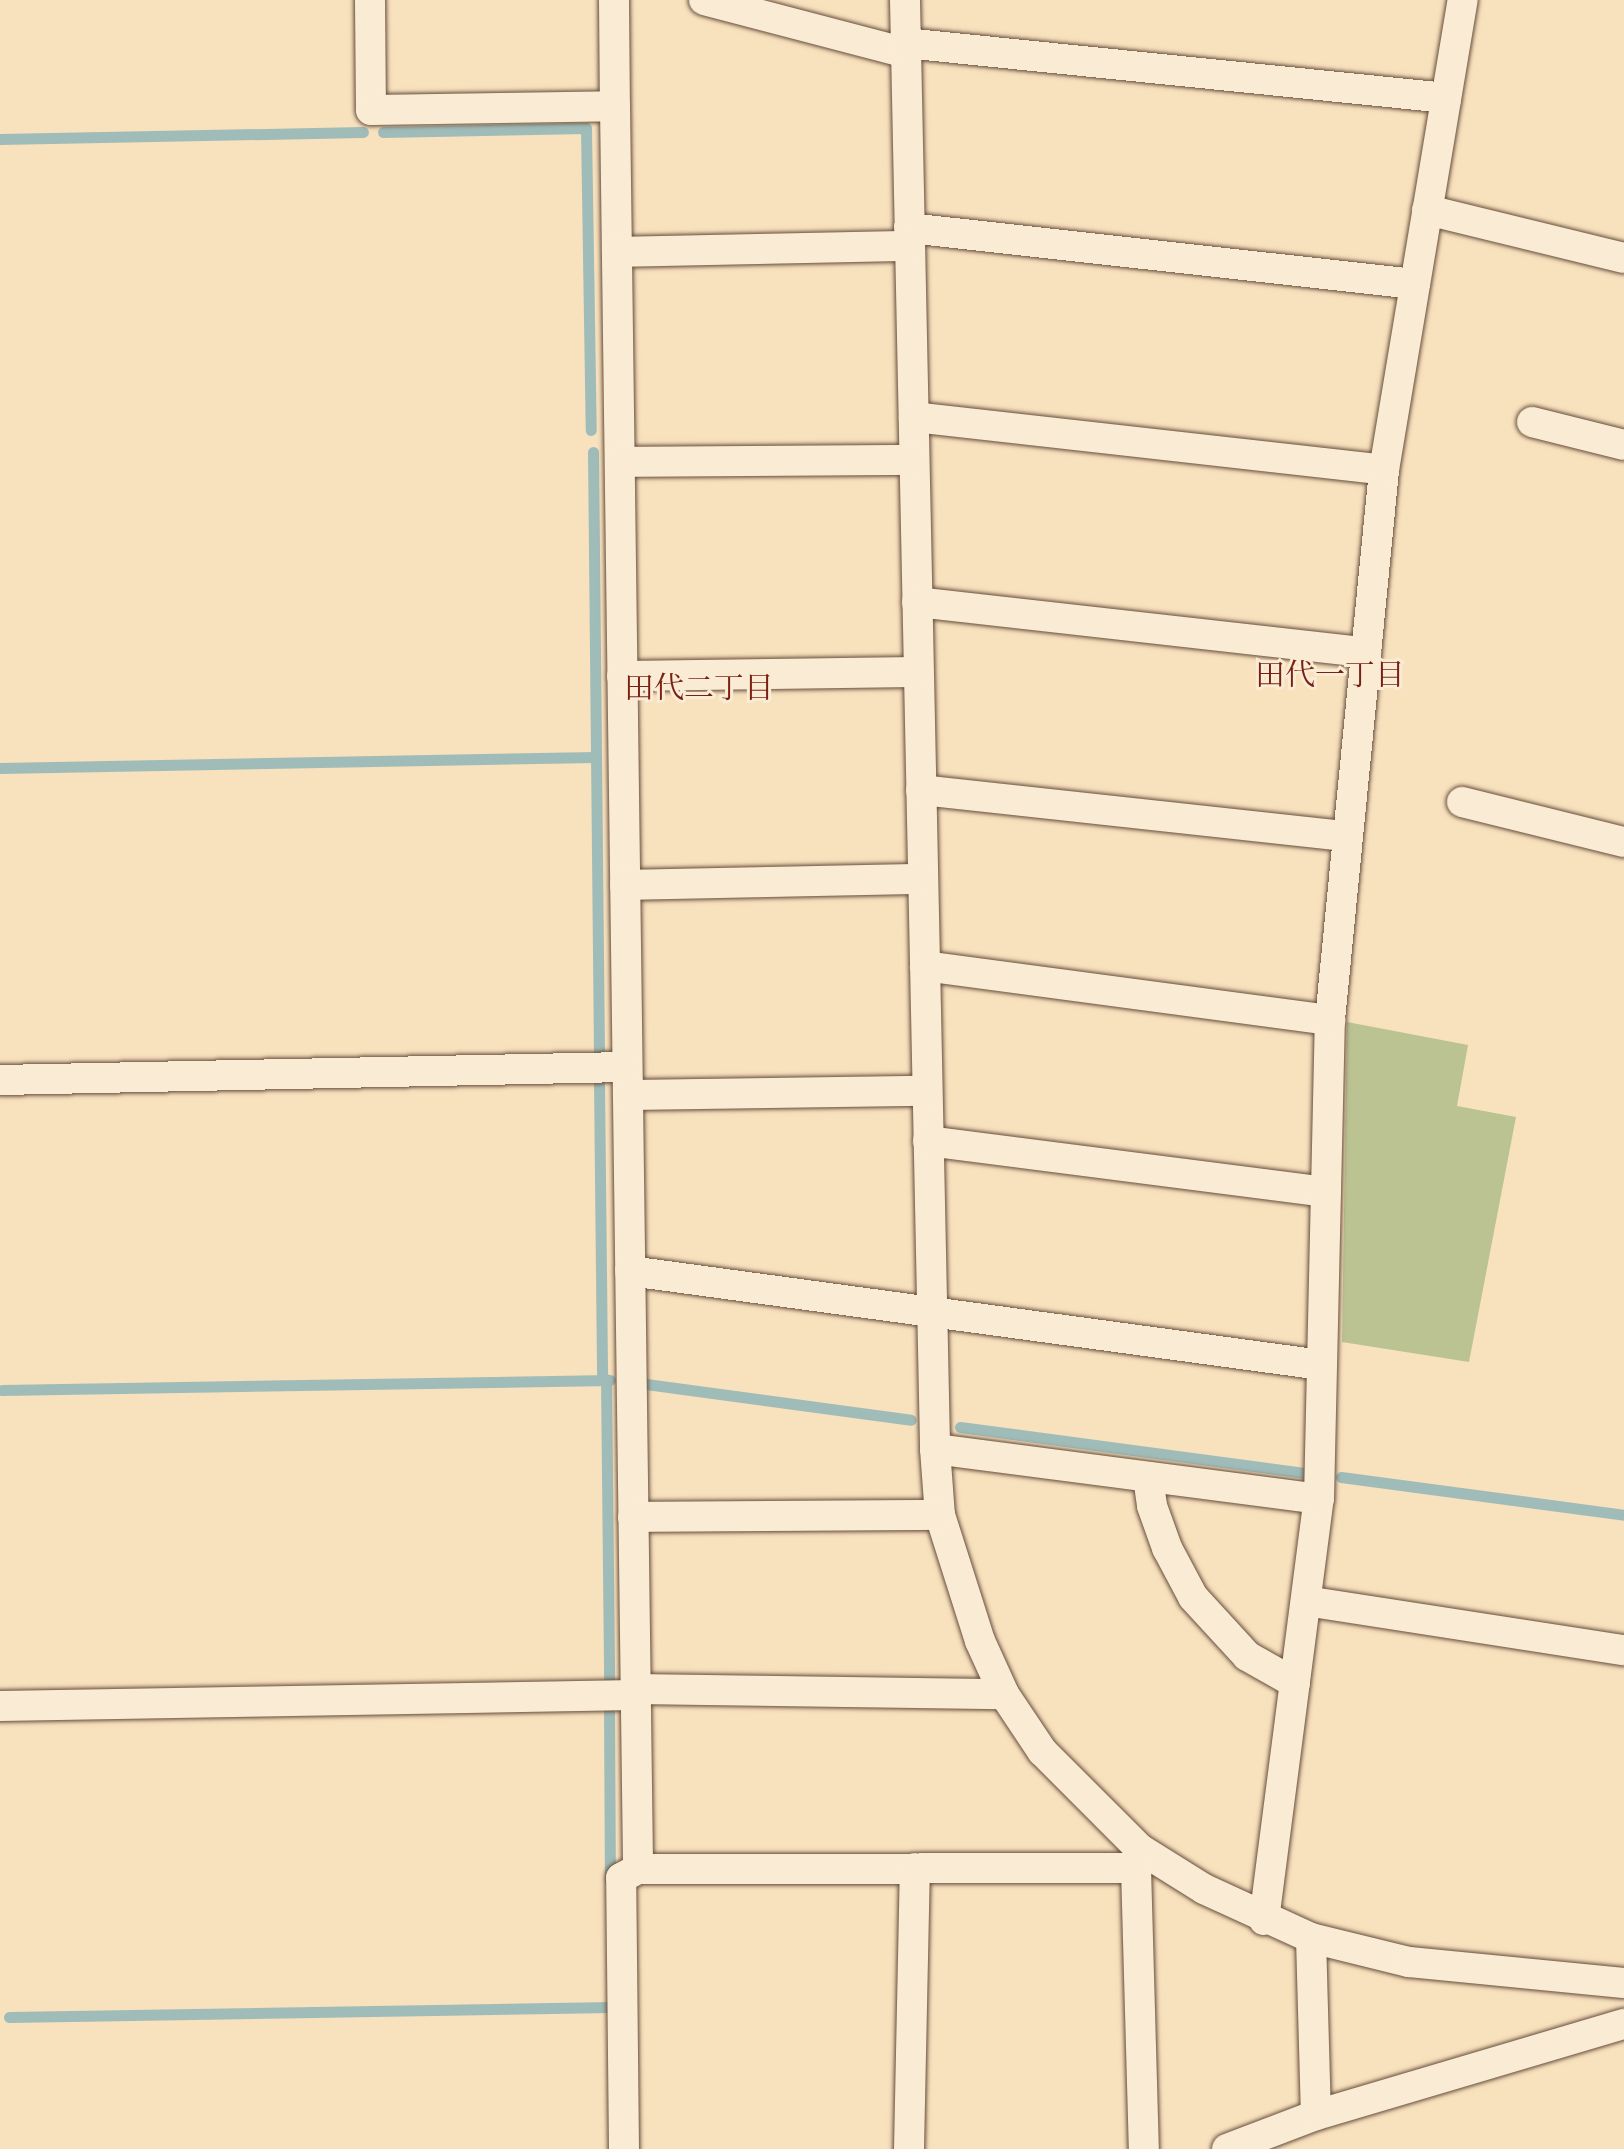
<!DOCTYPE html>
<html>
<head>
<meta charset="utf-8">
<style>
	body { margin:0 }
	#map { position:relative; width:1624px; height:2149px; overflow:hidden; background:#f8e1bd; font-family:"Sorts Mill Goudy","Noto Serif JP",serif }
	div>[style] { position:absolute }
	.green>* { inset:0; background:#bbc393 }
	.stream>* { height:11px; margin:-5.5px; padding:0 5.5px; transform-origin:5.5px; border-radius:5.5px; background:#a0bcb9 }
	.roads { filter:drop-shadow(0 0 2px #664d3c) drop-shadow(0 0 2px #664d3c) }
	.minor>* { height:30px; margin:-15px; padding:0 15px; transform-origin:15px; border-radius:15px; background:#faecd4 }
	span { translate:-50% -50%; white-space:nowrap; text-align:center; line-height:1.15; -webkit-text-stroke:6px #faecd4; paint-order:stroke }
	.neighbourhood-label { font-size:30px; color:#7a1f14 }
</style>
</head>
<body>
<div id="map">
	<div class="green">
		<div style="clip-path:polygon(1347px 1022px,1468px 1045px,1457px 1106px,1516px 1117px,1469px 1362px,1342px 1342px)"></div>
	</div>
	<div class="stream">
		<div style="left:383px;top:132px;width:203px;rotate:-1.1deg"></div>
		<div style="left:586px;top:128px;width:302px;rotate:89.1deg"></div>
		<div style="left:0;top:139px;width:363px;rotate:-1.1deg"></div>
		<div style="left:593px;top:452px;width:602px;rotate:89.43deg"></div>
		<div style="left:0;top:768px;width:596px;rotate:-1.06deg"></div>
		<div style="left:599px;top:1081px;width:298px;rotate:89.4deg"></div>
		<div style="left:606px;top:1379px;width:304px;rotate:89.4deg"></div>
		<div style="left:646px;top:1384px;width:267px;rotate:7.7deg"></div>
		<div style="left:2px;top:1390px;width:608px;rotate:-0.94deg"></div>
		<div style="left:960px;top:1427px;width:349px;rotate:7.6deg"></div>
		<div style="left:1341px;top:1477px;width:286px;rotate:7.6deg"></div>
		<div style="left:609px;top:1706px;width:174px;rotate:89.7deg"></div>
		<div style="left:9px;top:2017px;width:602px;rotate:-0.95deg"></div>
	</div>
	<div class="roads">
		<div class="minor">
			<div style="left:370px;top:0;width:110px;rotate:89.5deg"></div>
			<div style="left:371px;top:110px;width:244px;rotate:-0.9deg"></div>
			<div style="left:615px;top:106px;width:1763px;rotate:89.25deg"></div>
			<div style="left:638px;top:1869px;width:498px;rotate:-0.1deg"></div>
			<div style="left:614px;top:0;width:106px;rotate:89.5deg"></div>
			<div style="left:704px;top:0;width:209px;rotate:14.7deg"></div>
			<div style="left:905px;top:0;width:1449px;rotate:88.81deg"></div>
			<div style="left:935px;top:1449px;width:66px;rotate:85.7deg"></div>
			<div style="left:940px;top:1515px;width:132px;rotate:72.4deg"></div>
			<div style="left:980px;top:1641px;width:58px;rotate:65.6deg"></div>
			<div style="left:1004px;top:1694px;width:69px;rotate:56.3deg"></div>
			<div style="left:1042px;top:1751px;width:139px;rotate:45deg"></div>
			<div style="left:1140px;top:1849px;width:75px;rotate:32deg"></div>
			<div style="left:1204px;top:1889px;width:118px;rotate:24.6deg"></div>
			<div style="left:1311px;top:1938px;width:101px;rotate:13.8deg"></div>
			<div style="left:1409px;top:1962px;width:216px;rotate:5.6deg"></div>
			<div style="left:905px;top:43px;width:544px;rotate:5.8deg"></div>
			<div style="left:1427px;top:210px;width:203px;rotate:13.7deg"></div>
			<div style="left:909px;top:228px;width:509px;rotate:6.32deg"></div>
			<div style="left:617px;top:252px;width:293px;rotate:-1.2deg"></div>
			<div style="left:914px;top:417px;width:473px;rotate:6.4deg"></div>
			<div style="left:1532px;top:422px;width:95px;rotate:14deg"></div>
			<div style="left:620px;top:462px;width:294px;rotate:-0.4deg"></div>
			<div style="left:917px;top:602px;width:452px;rotate:6.4deg"></div>
			<div style="left:622px;top:676px;width:296px;rotate:-0.8deg"></div>
			<div style="left:921px;top:790px;width:428px;rotate:6.2deg"></div>
			<div style="left:1462px;top:802px;width:167px;rotate:13.9deg"></div>
			<div style="left:625px;top:885px;width:298px;rotate:-1.2deg"></div>
			<div style="left:925px;top:966px;width:409px;rotate:7.6deg"></div>
			<div style="left:0;top:1080px;width:627px;rotate:-1.19deg"></div>
			<div style="left:628px;top:1095px;width:299px;rotate:-0.8deg"></div>
			<div style="left:928px;top:1141px;width:401px;rotate:7.3deg"></div>
			<div style="left:630px;top:1271px;width:698px;rotate:7.74deg"></div>
			<div style="left:935px;top:1449px;width:387px;rotate:7.4deg"></div>
			<div style="left:1148px;top:1477px;width:29px;rotate:82deg"></div>
			<div style="left:1152px;top:1506px;width:45px;rotate:70.3deg"></div>
			<div style="left:1167px;top:1548px;width:55px;rotate:62deg"></div>
			<div style="left:1193px;top:1597px;width:80px;rotate:47.5deg"></div>
			<div style="left:1247px;top:1656px;width:55px;rotate:29.4deg"></div>
			<div style="left:633px;top:1517px;width:307px;rotate:-0.4deg"></div>
			<div style="left:1306px;top:1601px;width:322px;rotate:8.8deg"></div>
			<div style="left:635px;top:1689px;width:369px;rotate:0.8deg"></div>
			<div style="left:0;top:1706px;width:635px;rotate:-0.99deg"></div>
			<div style="left:1140px;top:1852px;width:16px;rotate:104deg"></div>
			<div style="left:1136px;top:1868px;width:281px;rotate:88.4deg"></div>
			<div style="left:1264px;top:1920px;width:425px;rotate:-82.6deg"></div>
			<div style="left:1319px;top:1499px;width:479px;rotate:-88.7deg"></div>
			<div style="left:1330px;top:1020px;width:553px;rotate:-84.39deg"></div>
			<div style="left:1384px;top:470px;width:477px;rotate:-80.5deg"></div>
			<div style="left:1311px;top:1938px;width:177px;rotate:88.4deg"></div>
			<div style="left:624px;top:2149px;width:271px;rotate:-90.6deg"></div>
			<div style="left:621px;top:1878px;width:19px;rotate:-28deg"></div>
			<div style="left:909px;top:2149px;width:281px;rotate:-88.8deg"></div>
			<div style="left:1227px;top:2149px;width:95px;rotate:-20.9deg"></div>
			<div style="left:1316px;top:2115px;width:321px;rotate:-16.5deg"></div>
		</div>
	</div>
	<div class="neighbourhood-label">
		<span style="left:1330px;top:678px">田代一丁目</span>
		<span style="left:699px;top:691px">田代二丁目</span>
	</div>
</div>
</body>
</html>
